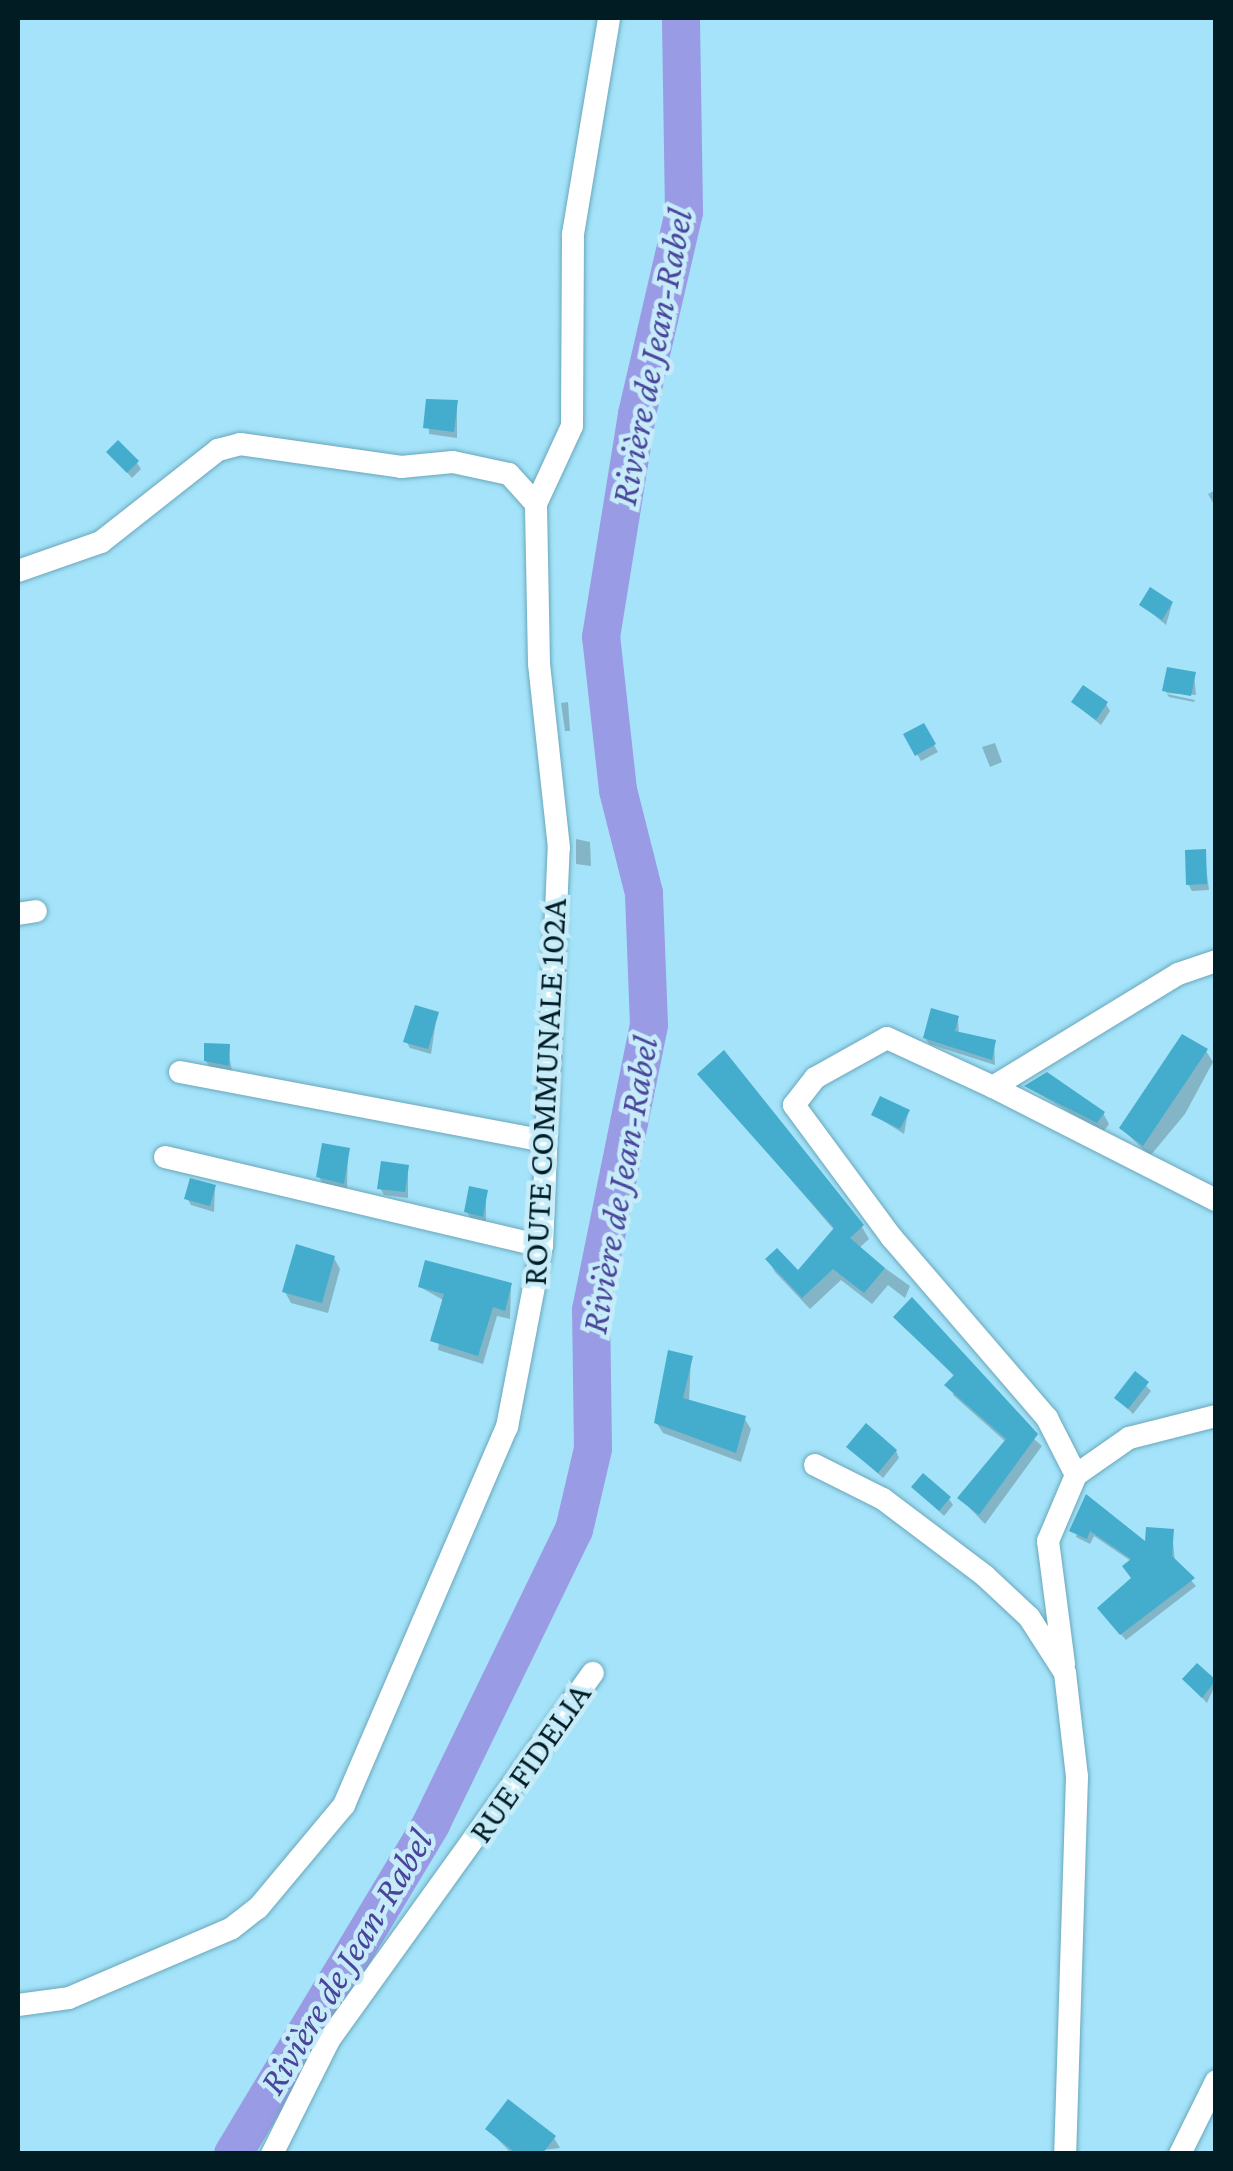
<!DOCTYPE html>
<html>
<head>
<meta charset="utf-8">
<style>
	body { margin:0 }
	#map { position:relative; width:1233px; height:2171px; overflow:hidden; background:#a4e3f9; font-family:"Crimson Pro",serif }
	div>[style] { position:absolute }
	.shadow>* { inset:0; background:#0003 }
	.river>* { height:38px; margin:-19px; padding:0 19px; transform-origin:19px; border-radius:19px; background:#999be4 }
	.building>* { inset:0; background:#44accc }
	.roads { filter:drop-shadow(0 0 2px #6aa7bc) drop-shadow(0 0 2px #6aa7bc) }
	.minor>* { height:22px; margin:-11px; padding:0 11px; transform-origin:11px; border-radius:11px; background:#fff }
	span { translate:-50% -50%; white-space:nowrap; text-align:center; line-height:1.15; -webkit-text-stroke:9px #c7ecf9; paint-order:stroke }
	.street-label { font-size:35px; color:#021c24 }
	.water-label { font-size:38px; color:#4a459a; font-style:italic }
	.frame { position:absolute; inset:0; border:20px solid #021c24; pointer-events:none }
</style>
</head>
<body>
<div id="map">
	<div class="shadow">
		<div style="clip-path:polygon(428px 399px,457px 402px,457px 438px,429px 434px)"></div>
		<div style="clip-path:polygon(109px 452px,137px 463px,141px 469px,132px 478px)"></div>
		<div style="clip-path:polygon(1216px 490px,1216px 508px,1208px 494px)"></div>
		<div style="clip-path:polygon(1172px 604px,1166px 625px,1142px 605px)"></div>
		<div style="clip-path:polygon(1169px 670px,1194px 674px,1196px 695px,1166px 693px)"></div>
		<div style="clip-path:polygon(1167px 694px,1195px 700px,1194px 702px,1169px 697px)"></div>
		<div style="clip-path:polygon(568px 702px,570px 731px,565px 731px,561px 703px)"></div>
		<div style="clip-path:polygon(1074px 703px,1106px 704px,1110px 711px,1101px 725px)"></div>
		<div style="clip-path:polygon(923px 726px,938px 752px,921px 761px,906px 735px)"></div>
		<div style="clip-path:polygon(995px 743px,1002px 762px,990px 767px,982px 747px)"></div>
		<div style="clip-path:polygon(576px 839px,590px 842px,591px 866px,576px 864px)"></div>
		<div style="clip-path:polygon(1204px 852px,1209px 890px,1192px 891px,1188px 884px)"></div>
		<div style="clip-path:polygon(437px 1014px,431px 1054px,410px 1048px,406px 1041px)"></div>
		<div style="clip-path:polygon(958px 1019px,959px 1034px,994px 1042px,995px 1065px,929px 1044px,925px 1038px)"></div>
		<div style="clip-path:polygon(228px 1047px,232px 1072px,210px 1068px,206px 1061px)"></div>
		<div style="clip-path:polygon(1206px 1051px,1213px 1062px,1185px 1114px,1150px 1156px,1122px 1129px)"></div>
		<div style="clip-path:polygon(700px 1074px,862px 1227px,869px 1239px,858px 1249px,910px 1286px,905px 1298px,888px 1285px,872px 1304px,841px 1280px,810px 1309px,775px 1272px,768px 1260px,798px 1274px,835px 1231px)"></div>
		<div style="clip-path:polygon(1027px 1087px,1103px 1113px,1109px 1124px,1103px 1132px)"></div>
		<div style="clip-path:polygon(908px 1112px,904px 1134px,874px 1115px)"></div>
		<div style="clip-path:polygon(348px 1150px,347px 1189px,323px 1184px,319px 1177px)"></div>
		<div style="clip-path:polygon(408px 1168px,408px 1198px,384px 1195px,380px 1188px)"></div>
		<div style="clip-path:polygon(215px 1187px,214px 1212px,191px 1205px,187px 1198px)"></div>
		<div style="clip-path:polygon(486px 1192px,486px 1222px,471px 1219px,467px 1212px)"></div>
		<div style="clip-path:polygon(334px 1258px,340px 1269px,328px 1313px,291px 1303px,285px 1292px)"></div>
		<div style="clip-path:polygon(511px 1285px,510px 1319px,497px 1316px,483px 1364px,438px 1350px,445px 1301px,420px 1287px)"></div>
		<div style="clip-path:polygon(896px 1318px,1042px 1446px,985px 1524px,960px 1498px,1006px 1442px,953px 1395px,955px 1377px)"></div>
		<div style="clip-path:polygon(691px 1358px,689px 1402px,744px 1418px,751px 1429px,741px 1462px,663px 1433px,656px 1422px)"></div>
		<div style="clip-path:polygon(1136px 1375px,1151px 1391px,1133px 1414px,1117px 1398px)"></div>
		<div style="clip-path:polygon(849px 1448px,896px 1451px,899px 1458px,883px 1478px)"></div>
		<div style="clip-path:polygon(914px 1487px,949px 1499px,953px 1505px,944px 1516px)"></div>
		<div style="clip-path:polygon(1087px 1498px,1147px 1546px,1172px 1532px,1175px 1562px,1196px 1586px,1126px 1640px,1103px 1614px,1133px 1579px,1131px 1561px,1094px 1536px,1090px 1544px,1076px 1537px)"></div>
		<div style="clip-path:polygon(1197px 1666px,1216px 1683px,1207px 1703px,1185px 1680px)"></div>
		<div style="clip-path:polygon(488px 2129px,554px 2138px,560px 2148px,512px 2154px)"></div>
	</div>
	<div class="river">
		<div style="left:233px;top:2154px;width:385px;rotate:-59deg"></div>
		<div style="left:431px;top:1824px;width:327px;rotate:-64.1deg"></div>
		<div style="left:574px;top:1530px;width:83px;rotate:-76.8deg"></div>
		<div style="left:593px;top:1449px;width:139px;rotate:-90.8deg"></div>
		<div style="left:591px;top:1310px;width:291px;rotate:-78.5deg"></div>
		<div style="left:649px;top:1025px;width:132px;rotate:-92.2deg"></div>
		<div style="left:644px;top:893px;width:106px;rotate:-104.2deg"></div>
		<div style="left:618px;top:790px;width:154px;rotate:-96.3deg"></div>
		<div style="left:601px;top:637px;width:226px;rotate:-80.8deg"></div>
		<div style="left:637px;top:414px;width:207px;rotate:-76.9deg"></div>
		<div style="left:684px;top:212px;width:194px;rotate:-90.9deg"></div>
	</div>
	<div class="building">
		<div style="clip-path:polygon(426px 399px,458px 400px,454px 432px,423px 428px)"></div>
		<div style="clip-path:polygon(118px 440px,139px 461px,127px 473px,106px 452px)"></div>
		<div style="clip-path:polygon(1150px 587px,1173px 602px,1162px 620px,1139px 605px)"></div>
		<div style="clip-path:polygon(1167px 667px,1196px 672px,1191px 696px,1162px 691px)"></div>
		<div style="clip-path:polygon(1083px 685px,1108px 702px,1096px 720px,1071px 702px)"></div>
		<div style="clip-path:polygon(924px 723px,936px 744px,915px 756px,903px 734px)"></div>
		<div style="clip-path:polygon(1206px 849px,1207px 884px,1186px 885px,1185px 850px)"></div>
		<div style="clip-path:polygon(415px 1005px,439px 1012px,428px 1049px,403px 1042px)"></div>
		<div style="clip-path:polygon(931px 1008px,959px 1016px,955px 1031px,996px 1040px,992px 1060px,923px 1038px)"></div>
		<div style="clip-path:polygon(1182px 1034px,1208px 1049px,1143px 1146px,1119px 1128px)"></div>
		<div style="clip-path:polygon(204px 1043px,230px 1044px,229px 1066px,204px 1061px)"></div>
		<div style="clip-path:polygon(724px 1050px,864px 1225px,850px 1238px,885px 1268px,864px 1293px,833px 1269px,802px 1298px,765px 1259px,777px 1248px,798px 1270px,834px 1228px,697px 1074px)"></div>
		<div style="clip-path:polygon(1047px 1072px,1105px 1112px,1097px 1123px,1024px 1086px)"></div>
		<div style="clip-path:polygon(880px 1096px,910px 1110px,900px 1129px,871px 1115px)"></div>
		<div style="clip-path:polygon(322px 1143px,350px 1148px,344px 1184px,316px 1177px)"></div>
		<div style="clip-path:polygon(381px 1161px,409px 1165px,405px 1192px,377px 1189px)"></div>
		<div style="clip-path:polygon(190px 1178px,216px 1185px,210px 1206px,184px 1199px)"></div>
		<div style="clip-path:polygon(469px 1186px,488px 1190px,483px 1217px,464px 1212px)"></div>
		<div style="clip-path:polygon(296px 1244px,335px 1256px,322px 1303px,282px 1292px)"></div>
		<div style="clip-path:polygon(425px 1260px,512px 1283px,505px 1311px,493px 1307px,478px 1356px,430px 1341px,444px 1294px,418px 1287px)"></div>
		<div style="clip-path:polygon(912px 1297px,1038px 1434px,979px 1515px,957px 1498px,1006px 1439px,944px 1385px,954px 1375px,893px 1317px)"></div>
		<div style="clip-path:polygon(668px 1350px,693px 1356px,683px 1398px,746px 1416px,736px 1453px,654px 1423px)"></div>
		<div style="clip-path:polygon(1135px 1371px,1149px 1382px,1128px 1409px,1114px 1398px)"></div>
		<div style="clip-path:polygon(866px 1423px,897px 1450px,878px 1473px,846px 1447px)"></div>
		<div style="clip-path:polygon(923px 1473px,951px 1497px,939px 1511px,911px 1487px)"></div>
		<div style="clip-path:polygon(1086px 1494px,1145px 1541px,1146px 1527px,1174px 1529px,1172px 1556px,1195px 1578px,1120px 1635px,1097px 1608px,1131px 1578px,1122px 1566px,1131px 1559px,1090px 1531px,1087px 1539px,1069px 1531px)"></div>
		<div style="clip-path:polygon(1197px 1663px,1216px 1680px,1202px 1698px,1182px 1679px)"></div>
		<div style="clip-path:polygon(508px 2099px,556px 2136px,542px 2154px,517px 2154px,485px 2129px)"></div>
	</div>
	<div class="roads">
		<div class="minor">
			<div style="left:18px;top:571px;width:88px;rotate:-19.3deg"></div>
			<div style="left:101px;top:542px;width:149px;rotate:-38.2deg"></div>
			<div style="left:218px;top:450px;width:23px;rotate:-15deg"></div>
			<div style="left:240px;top:444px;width:163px;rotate:8.1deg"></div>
			<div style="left:401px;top:467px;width:52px;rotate:-5.5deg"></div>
			<div style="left:453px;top:462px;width:57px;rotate:12.1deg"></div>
			<div style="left:509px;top:474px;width:40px;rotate:48deg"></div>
			<div style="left:18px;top:914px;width:18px;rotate:-9deg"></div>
			<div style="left:180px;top:1072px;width:371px;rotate:10.7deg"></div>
			<div style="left:993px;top:1087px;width:250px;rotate:26.9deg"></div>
			<div style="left:165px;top:1157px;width:387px;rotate:13.3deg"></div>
			<div style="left:815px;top:1465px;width:76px;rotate:26.6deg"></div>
			<div style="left:883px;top:1499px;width:128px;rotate:37deg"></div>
			<div style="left:985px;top:1576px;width:60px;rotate:43deg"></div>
			<div style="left:1029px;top:1617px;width:67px;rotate:57.3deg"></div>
			<div style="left:1065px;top:1673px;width:105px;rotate:83.4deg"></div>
			<div style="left:1077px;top:1777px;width:377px;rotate:91.8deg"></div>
			<div style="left:1076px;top:1475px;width:64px;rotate:-117deg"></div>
			<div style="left:1047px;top:1418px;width:238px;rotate:-130.7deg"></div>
			<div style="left:892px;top:1238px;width:165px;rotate:-126.4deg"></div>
			<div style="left:794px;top:1105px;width:34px;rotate:-52deg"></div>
			<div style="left:815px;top:1078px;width:82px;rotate:-29.1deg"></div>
			<div style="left:887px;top:1038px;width:117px;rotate:24.8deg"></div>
			<div style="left:993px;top:1087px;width:217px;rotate:-31.4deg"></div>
			<div style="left:1178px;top:974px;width:40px;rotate:-18.9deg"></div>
			<div style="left:1064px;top:1664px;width:124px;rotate:-97.4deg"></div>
			<div style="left:1048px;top:1541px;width:72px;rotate:-67deg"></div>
			<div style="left:1076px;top:1475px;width:65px;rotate:-34.9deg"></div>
			<div style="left:1129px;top:1438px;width:90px;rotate:-14.2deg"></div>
			<div style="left:18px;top:2005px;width:51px;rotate:-7.8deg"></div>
			<div style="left:69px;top:1998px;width:177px;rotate:-23.2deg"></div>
			<div style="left:232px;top:1928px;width:33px;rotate:-38deg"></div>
			<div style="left:258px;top:1908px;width:134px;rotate:-50.1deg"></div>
			<div style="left:344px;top:1805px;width:412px;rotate:-66.7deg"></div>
			<div style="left:507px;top:1427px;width:184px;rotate:-79.1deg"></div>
			<div style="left:542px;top:1246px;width:398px;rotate:-87.6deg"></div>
			<div style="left:559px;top:848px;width:186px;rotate:-96.2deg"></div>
			<div style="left:539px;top:663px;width:159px;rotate:-91.1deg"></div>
			<div style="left:536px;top:504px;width:86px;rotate:-65.2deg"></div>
			<div style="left:572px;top:426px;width:192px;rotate:-89.7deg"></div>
			<div style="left:573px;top:234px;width:219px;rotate:-80.5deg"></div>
			<div style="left:272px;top:2154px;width:127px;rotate:-63.4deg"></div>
			<div style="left:329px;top:2040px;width:452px;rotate:-54.3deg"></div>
			<div style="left:1180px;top:2154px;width:81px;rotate:-63.7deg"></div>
		</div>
	</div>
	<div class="street-label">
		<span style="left:545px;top:1092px;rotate:-87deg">ROUTE COMMUNALE 102A</span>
		<span style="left:530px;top:1763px;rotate:-55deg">RUE FIDELIA</span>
	</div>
	<div class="water-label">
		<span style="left:652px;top:357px;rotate:-79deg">Rivière de Jean-Rabel</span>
		<span style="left:620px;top:1185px;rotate:-80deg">Rivière de Jean-Rabel</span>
		<span style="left:346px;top:1962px;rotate:-59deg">Rivière de Jean-Rabel</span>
	</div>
	<div class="frame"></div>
</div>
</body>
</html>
